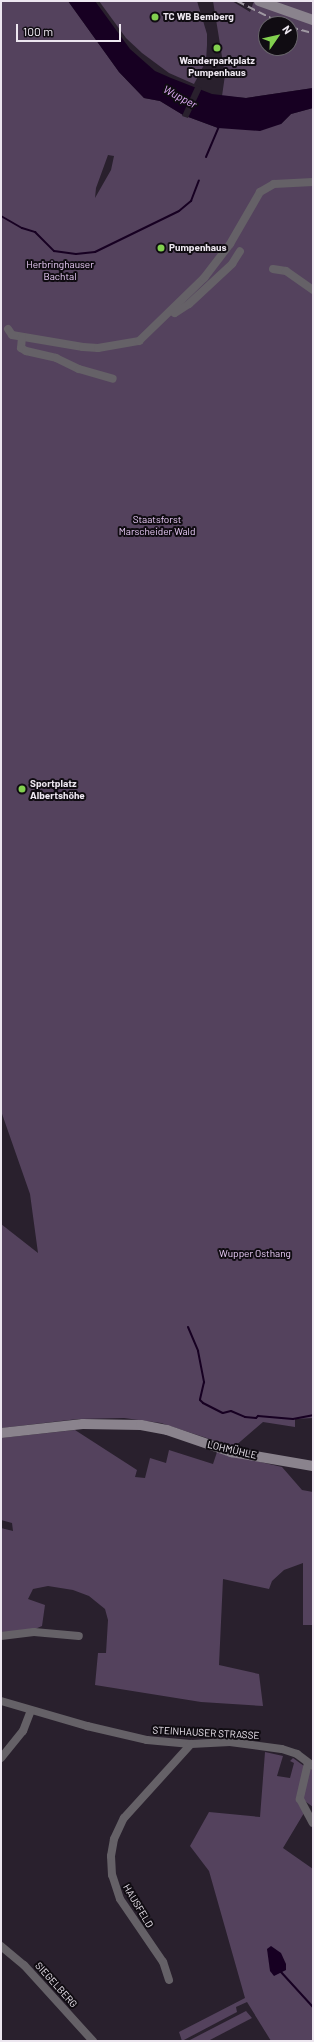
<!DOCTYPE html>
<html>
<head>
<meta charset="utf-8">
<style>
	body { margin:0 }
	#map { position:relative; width:314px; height:2042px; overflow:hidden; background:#29202d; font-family:Barlow,sans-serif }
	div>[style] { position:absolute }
	.green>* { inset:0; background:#54425d }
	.water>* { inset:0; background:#170022 }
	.pier>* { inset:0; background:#29202d }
	.stream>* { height:2px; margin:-1px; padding:0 1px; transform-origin:1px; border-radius:1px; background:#170022 }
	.minor>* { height:8px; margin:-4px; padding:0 4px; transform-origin:4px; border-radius:4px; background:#656167 }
	.secondary>* { height:10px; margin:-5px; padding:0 5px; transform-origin:5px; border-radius:5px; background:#8a838d }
	.rail>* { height:2px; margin-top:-1px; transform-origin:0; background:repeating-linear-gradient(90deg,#9f98a2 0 8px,transparent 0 12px) }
	.dots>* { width:11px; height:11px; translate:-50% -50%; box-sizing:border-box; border:2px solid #100c12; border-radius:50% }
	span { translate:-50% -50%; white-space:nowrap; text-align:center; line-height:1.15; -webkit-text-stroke:4px #100c12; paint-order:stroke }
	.poi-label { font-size:10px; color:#ede7f0; font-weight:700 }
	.left { translate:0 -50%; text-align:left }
	.park-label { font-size:10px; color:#e9cbf7 }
	.street-label { font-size:10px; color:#ede7f0 }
	.water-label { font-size:11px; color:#e0adf7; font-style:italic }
	.frame { position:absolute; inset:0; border:2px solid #ede7f0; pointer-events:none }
	.north { position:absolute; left:258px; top:16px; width:40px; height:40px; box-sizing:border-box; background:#100c12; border:1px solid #68646b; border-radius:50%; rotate:56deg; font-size:11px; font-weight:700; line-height:16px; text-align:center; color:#ede7f0 }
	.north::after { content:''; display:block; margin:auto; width:14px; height:18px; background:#82d04f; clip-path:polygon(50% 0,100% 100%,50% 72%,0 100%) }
	.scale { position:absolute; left:16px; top:24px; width:105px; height:18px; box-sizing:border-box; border:2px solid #ede7f0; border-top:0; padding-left:5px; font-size:12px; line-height:14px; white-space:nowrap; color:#ede7f0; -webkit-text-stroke:3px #100c12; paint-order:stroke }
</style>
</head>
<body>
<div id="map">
	<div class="green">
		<div style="clip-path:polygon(evenodd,1px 1px,68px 1px,119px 72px,144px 98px,160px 101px,183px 115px,218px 128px,281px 124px,291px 114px,313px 108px,313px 1418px,295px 1419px,295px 1427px,263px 1422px,234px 1447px,161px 1423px,124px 1418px,78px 1419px,1px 1428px,1px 1224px,38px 1253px,30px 1194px,1px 1111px,1px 1px,108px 155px,114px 156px,111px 170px,95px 198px,96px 188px,108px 155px)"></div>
		<div style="clip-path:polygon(99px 1px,197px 1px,207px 34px,207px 45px,206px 61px,194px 84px,169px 73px,142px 53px,126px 38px)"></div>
		<div style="clip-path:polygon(evenodd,213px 1px,232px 1px,250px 12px,254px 1px,313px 1px,313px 88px,246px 98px,222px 96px,225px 75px,213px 1px,266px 24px,290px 24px,290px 48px,266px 48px,266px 24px)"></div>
		<div style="clip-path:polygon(75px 1430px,137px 1470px,135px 1477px,145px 1478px,150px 1458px,166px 1463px,169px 1450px,213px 1464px,217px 1452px,282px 1467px,302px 1490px,313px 1492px,313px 1625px,303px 1625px,303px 1563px,284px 1570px,272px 1581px,269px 1589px,223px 1579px,219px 1665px,259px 1674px,263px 1706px,201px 1702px,95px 1685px,98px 1653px,106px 1653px,108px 1620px,105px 1609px,89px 1596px,73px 1590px,48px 1586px,33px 1589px,28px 1599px,45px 1605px,42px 1626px,35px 1629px,1px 1633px,1px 1528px,13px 1531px,12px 1523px,1px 1520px,1px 1438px)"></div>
		<div style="clip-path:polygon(265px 1752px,283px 1756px,277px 1776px,290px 1778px,294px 1763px,290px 1761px,293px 1758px,304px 1766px,297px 1801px,304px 1813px,283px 1848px,313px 1869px,313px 2041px,271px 2041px,247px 2002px,236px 2007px,237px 2012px,182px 2041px,179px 2032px,245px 1998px,209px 1871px,190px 1846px,209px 1812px,260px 1817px)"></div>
		<div style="clip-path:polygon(309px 1768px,313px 1771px,313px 1807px,302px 1799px)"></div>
		<div style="clip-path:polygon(246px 2011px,252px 2018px,208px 2041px,188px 2041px)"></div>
	</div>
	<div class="water">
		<div style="clip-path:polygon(68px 1px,95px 1px,130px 49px,155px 71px,171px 78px,212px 94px,246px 98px,313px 88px,313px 108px,291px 114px,281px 124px,260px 131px,218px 128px,183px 115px,160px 101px,144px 98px,119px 72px)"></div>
		<div style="clip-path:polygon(271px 1946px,281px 1953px,286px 1964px,286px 1970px,274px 1976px,270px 1971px,267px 1949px)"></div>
	</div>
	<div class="pier">
		<div style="clip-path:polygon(196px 85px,202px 88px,188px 118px,182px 116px)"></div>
	</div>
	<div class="stream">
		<div style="left:206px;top:157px;width:33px;rotate:-67deg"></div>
		<div style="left:1px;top:216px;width:24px;rotate:30deg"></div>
		<div style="left:22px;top:228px;width:14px;rotate:17deg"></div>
		<div style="left:35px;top:232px;width:27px;rotate:45deg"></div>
		<div style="left:54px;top:251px;width:22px;rotate:8deg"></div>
		<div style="left:76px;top:254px;width:19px;rotate:-6deg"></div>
		<div style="left:95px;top:252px;width:93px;rotate:-26deg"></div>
		<div style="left:179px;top:211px;width:16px;rotate:-40deg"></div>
		<div style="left:191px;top:201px;width:22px;rotate:-69deg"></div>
		<div style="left:188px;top:1327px;width:26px;rotate:67deg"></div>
		<div style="left:198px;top:1351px;width:32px;rotate:79deg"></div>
		<div style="left:204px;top:1382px;width:18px;rotate:103deg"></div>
		<div style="left:200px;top:1400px;width:4px;rotate:45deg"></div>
		<div style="left:203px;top:1403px;width:22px;rotate:27deg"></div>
		<div style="left:223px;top:1413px;width:8px;rotate:-14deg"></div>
		<div style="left:231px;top:1411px;width:15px;rotate:23deg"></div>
		<div style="left:245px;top:1417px;width:11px;rotate:5deg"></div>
		<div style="left:256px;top:1418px;width:3px;rotate:-45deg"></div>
		<div style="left:258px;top:1416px;width:35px;rotate:5deg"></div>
		<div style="left:293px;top:1419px;width:20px;rotate:-11deg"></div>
		<div style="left:281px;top:1972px;width:47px;rotate:47.6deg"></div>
	</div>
	<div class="minor">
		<div style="left:273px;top:269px;width:13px;rotate:9deg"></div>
		<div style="left:286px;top:271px;width:33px;rotate:35deg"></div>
		<div style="left:171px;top:311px;width:4px;rotate:27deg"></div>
		<div style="left:175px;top:313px;width:17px;rotate:-33deg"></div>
		<div style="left:189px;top:304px;width:59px;rotate:-42.9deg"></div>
		<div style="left:232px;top:264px;width:15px;rotate:-58deg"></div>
		<div style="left:8px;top:329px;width:7px;rotate:56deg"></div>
		<div style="left:12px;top:335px;width:72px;rotate:9.6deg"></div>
		<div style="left:83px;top:347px;width:15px;rotate:4deg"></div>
		<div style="left:98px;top:348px;width:42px;rotate:-9.7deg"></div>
		<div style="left:139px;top:341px;width:91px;rotate:-44.1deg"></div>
		<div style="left:204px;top:278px;width:43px;rotate:-52.6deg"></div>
		<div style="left:230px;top:244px;width:60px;rotate:-60deg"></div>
		<div style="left:260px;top:192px;width:16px;rotate:-30deg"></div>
		<div style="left:274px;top:184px;width:39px;rotate:-3deg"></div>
		<div style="left:22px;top:337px;width:11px;rotate:95deg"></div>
		<div style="left:21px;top:348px;width:6px;rotate:31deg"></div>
		<div style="left:26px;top:351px;width:31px;rotate:13deg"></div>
		<div style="left:56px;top:358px;width:25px;rotate:26deg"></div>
		<div style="left:79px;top:369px;width:35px;rotate:16deg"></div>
		<div style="left:1px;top:1636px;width:33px;rotate:-7deg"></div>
		<div style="left:34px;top:1632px;width:45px;rotate:5.1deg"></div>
		<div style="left:1px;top:1701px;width:90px;rotate:16.2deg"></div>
		<div style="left:87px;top:1726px;width:62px;rotate:13.1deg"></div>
		<div style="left:147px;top:1740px;width:44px;rotate:5.2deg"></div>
		<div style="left:191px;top:1744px;width:39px;rotate:-3deg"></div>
		<div style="left:230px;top:1742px;width:52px;rotate:7.7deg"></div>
		<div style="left:282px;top:1749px;width:16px;rotate:18deg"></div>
		<div style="left:297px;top:1754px;width:20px;rotate:37deg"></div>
		<div style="left:1px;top:1758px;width:35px;rotate:-51deg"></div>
		<div style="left:23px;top:1731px;width:22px;rotate:-69deg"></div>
		<div style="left:308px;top:1763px;width:37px;rotate:103deg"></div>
		<div style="left:300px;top:1799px;width:27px;rotate:62deg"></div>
		<div style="left:1px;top:1946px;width:30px;rotate:40deg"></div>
		<div style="left:24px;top:1965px;width:103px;rotate:47.8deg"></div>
		<div style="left:169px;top:1980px;width:19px;rotate:-108deg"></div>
		<div style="left:163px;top:1962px;width:76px;rotate:-124.3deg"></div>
		<div style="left:120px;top:1899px;width:25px;rotate:-108deg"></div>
		<div style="left:112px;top:1875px;width:19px;rotate:-93deg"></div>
		<div style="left:111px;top:1856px;width:17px;rotate:-80deg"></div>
		<div style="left:114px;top:1839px;width:23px;rotate:-65deg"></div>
		<div style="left:124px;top:1818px;width:100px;rotate:-47.8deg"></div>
	</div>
	<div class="secondary">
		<div style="left:259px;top:1px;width:57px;rotate:19.4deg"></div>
		<div style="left:1px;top:1433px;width:82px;rotate:-6.3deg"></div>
		<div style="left:83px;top:1424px;width:58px;rotate:1deg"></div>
		<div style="left:141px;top:1425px;width:26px;rotate:11deg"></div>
		<div style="left:167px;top:1430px;width:68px;rotate:19deg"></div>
		<div style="left:231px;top:1452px;width:83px;rotate:9.7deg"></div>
	</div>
	<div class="rail">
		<div style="left:237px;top:1px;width:51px;rotate:26.6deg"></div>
		<div style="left:290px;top:27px;width:24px;rotate:15deg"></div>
	</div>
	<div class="dots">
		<div style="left:155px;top:17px;background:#82d04f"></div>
		<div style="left:217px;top:48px;background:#82d04f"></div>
		<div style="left:161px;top:248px;background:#82d04f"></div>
		<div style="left:22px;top:789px;background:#82d04f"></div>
	</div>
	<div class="poi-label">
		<span class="left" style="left:163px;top:17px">TC WB Bemberg</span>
		<span style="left:217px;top:66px">Wanderparkplatz<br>Pumpenhaus</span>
		<span class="left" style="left:169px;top:248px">Pumpenhaus</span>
		<span class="left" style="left:30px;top:789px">Sportplatz<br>Albertshöhe</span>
	</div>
	<div class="park-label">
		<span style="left:60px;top:270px">Herbringhauser<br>Bachtal</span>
		<span style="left:157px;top:525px">Staatsforst<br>Marscheider Wald</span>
		<span style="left:255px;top:1254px">Wupper Osthang</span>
	</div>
	<div class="street-label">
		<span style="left:232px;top:1450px;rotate:13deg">LOHMÜHLE</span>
		<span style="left:206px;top:1733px;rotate:3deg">STEINHAUSER STRASSE</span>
		<span style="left:138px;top:1906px;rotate:59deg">HAUSFELD</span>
		<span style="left:56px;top:1985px;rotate:48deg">SIEGELBERG</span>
	</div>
	<div class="water-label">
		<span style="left:180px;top:97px;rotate:28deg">Wupper</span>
	</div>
	<div class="frame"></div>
	<div class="north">N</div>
	<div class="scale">100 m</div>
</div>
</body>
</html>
